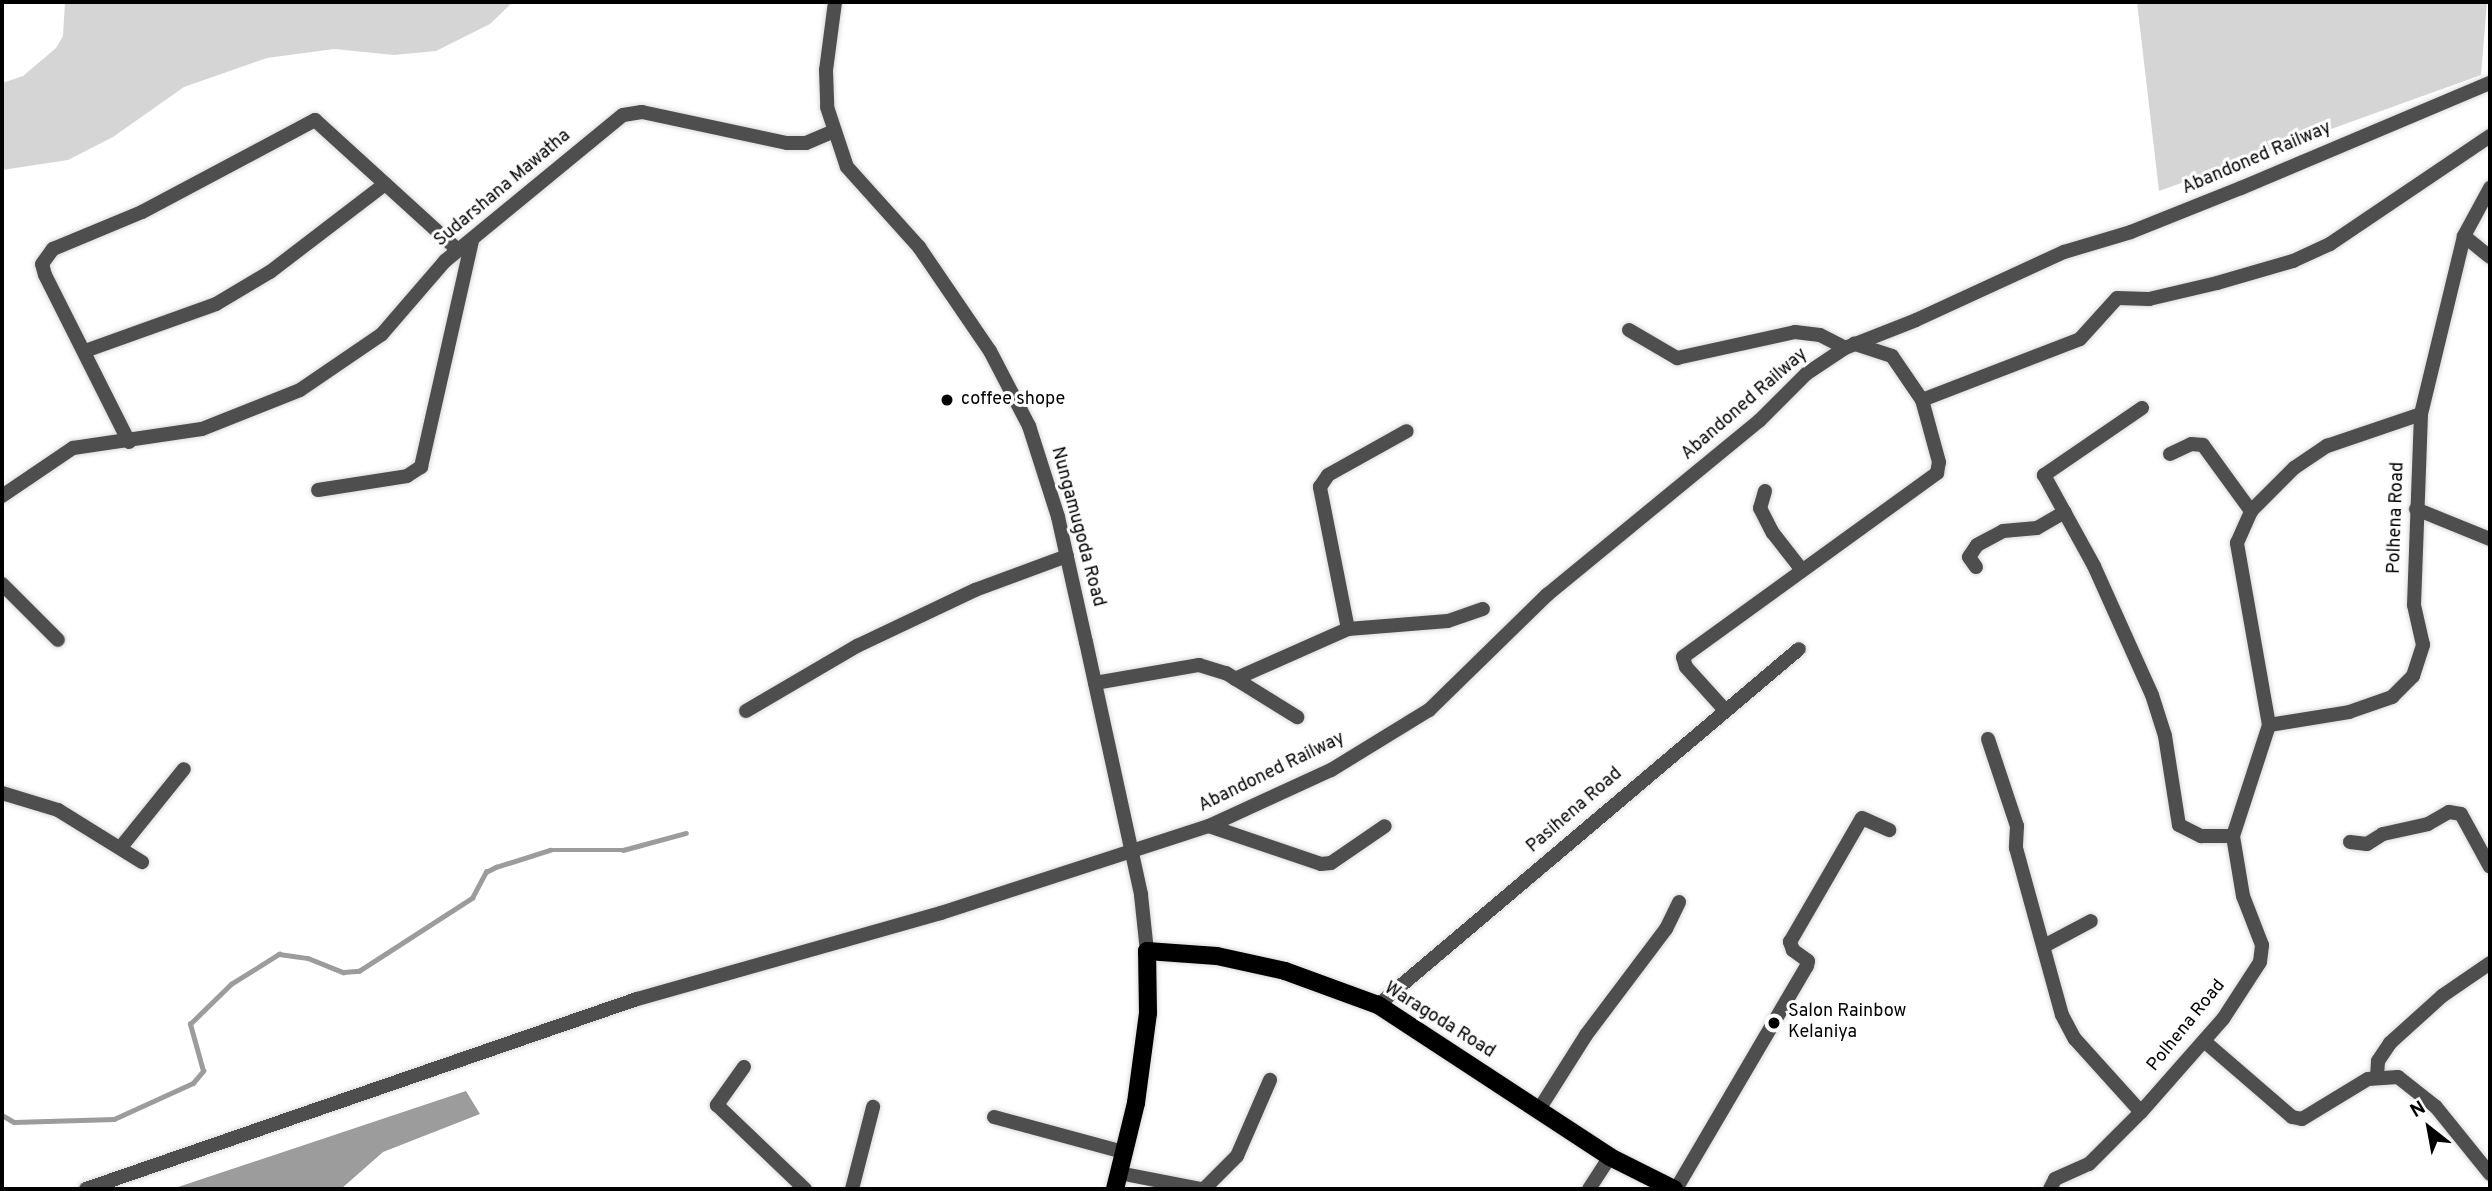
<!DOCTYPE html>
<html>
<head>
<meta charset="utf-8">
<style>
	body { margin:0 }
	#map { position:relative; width:2492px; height:1191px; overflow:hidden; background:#fff; font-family:Overpass,sans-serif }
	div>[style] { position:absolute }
	.green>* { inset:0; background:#d5d5d5 }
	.water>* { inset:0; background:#9c9c9c }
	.stream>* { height:4.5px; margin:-2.25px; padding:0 2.25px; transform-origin:2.25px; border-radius:2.25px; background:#9c9c9c }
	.roads { filter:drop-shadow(0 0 2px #dbdbdb) drop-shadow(0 0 2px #dbdbdb) }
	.minor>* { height:14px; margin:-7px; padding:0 7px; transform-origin:7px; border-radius:7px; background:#4e4e4e }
	.tertiary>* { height:14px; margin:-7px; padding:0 7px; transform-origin:7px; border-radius:7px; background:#4e4e4e }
	.primary>* { height:18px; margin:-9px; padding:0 9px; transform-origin:9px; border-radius:9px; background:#000 }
	.dots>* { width:19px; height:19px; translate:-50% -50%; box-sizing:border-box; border:4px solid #fff; border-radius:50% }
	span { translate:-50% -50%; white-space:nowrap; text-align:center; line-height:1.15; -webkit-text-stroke:6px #fff; paint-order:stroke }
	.street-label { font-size:18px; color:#000 }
	.poi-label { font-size:18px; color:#000 }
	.left { translate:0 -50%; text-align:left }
	.frame { position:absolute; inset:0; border:4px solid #000; pointer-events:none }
	.north { position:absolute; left:2394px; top:1093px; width:70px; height:70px; -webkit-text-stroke:5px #fff; paint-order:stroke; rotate:329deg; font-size:19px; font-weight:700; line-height:28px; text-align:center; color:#000 }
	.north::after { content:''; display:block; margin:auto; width:24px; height:32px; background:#000; clip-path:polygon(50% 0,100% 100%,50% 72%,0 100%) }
</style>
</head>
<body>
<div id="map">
	<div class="green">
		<div style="clip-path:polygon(65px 2px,513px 2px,490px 24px,436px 51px,394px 55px,334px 49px,267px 58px,184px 87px,113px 137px,68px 160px,2px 170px,2px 83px,23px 76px,56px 48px,63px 36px)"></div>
		<div style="clip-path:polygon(2137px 2px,2487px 2px,2481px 75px,2159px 191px)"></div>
	</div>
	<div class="water">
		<div style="clip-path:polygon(466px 1091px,480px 1114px,383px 1152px,341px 1189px,172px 1189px)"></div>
	</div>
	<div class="stream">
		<div style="left:2px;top:1115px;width:14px;rotate:30deg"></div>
		<div style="left:14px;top:1122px;width:100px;rotate:-1.7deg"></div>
		<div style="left:114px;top:1119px;width:87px;rotate:-24.5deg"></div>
		<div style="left:193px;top:1083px;width:16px;rotate:-50deg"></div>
		<div style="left:203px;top:1071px;width:49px;rotate:-105.5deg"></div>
		<div style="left:190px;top:1024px;width:57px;rotate:-44.3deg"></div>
		<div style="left:231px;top:984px;width:57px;rotate:-32deg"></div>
		<div style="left:279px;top:954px;width:29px;rotate:8deg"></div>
		<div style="left:308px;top:958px;width:38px;rotate:22deg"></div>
		<div style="left:343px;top:972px;width:16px;rotate:-4deg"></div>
		<div style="left:359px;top:971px;width:135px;rotate:-32.9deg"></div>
		<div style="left:472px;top:898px;width:30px;rotate:-62deg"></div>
		<div style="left:486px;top:872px;width:11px;rotate:-27deg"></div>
		<div style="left:496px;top:867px;width:57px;rotate:-17.5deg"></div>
		<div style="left:550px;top:850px;width:73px"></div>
		<div style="left:623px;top:850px;width:65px;rotate:-15.1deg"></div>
	</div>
	<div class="roads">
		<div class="minor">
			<div style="left:2464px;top:236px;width:33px;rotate:39deg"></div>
			<div style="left:1629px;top:330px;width:56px;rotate:30.3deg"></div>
			<div style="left:1677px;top:358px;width:121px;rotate:-12.4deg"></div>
			<div style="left:1795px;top:332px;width:25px;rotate:7deg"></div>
			<div style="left:1820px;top:335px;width:28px;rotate:27deg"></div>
			<div style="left:85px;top:351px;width:139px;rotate:-19.7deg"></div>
			<div style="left:216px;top:304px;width:63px;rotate:-30.7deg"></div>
			<div style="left:270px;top:272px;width:145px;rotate:-37.4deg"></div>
			<div style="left:1922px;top:400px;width:169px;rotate:-21.1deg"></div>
			<div style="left:2080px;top:339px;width:55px;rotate:-47.9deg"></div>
			<div style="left:2117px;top:298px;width:32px;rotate:2deg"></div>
			<div style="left:2149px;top:299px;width:70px;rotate:-13.2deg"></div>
			<div style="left:2217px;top:283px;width:79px;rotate:-16.1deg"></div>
			<div style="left:2293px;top:261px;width:41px;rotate:-24.7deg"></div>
			<div style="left:2330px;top:244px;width:193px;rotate:-34deg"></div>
			<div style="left:2142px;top:408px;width:119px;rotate:145.6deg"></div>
			<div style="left:2044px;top:475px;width:104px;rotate:61.2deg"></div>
			<div style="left:2094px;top:566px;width:141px;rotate:65.8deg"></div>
			<div style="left:2152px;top:695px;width:43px;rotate:72.4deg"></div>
			<div style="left:2165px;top:736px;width:90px;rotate:81.1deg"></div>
			<div style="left:2179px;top:825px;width:25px;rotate:27deg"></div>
			<div style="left:2201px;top:836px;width:32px"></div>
			<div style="left:129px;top:442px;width:187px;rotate:-116.7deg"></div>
			<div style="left:45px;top:275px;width:11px;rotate:-105deg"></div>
			<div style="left:42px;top:264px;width:19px;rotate:-54deg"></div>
			<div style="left:53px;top:249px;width:96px;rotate:-22.6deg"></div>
			<div style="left:142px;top:212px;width:196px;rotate:-28deg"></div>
			<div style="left:315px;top:120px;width:193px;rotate:42.3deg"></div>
			<div style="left:2170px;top:454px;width:23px;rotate:-25deg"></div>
			<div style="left:2191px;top:444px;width:12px;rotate:5deg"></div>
			<div style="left:2203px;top:445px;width:82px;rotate:54deg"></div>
			<div style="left:318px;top:490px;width:90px;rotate:-8.9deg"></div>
			<div style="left:407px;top:476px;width:17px;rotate:-33deg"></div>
			<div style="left:421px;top:467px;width:232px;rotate:-77.3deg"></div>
			<div style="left:1765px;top:491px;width:18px;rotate:106deg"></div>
			<div style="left:1760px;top:508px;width:28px;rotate:63deg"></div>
			<div style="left:1773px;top:533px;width:46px;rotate:52.1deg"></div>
			<div style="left:2px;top:496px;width:86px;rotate:-34.1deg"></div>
			<div style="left:73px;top:448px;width:130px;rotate:-8.4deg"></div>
			<div style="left:202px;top:429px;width:105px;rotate:-21.7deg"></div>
			<div style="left:300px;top:390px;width:99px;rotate:-34.3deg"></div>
			<div style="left:382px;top:334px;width:96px;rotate:-49.2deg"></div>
			<div style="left:445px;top:261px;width:230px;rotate:-39.4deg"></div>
			<div style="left:623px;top:115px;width:19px;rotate:-9deg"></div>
			<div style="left:642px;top:112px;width:148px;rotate:12.1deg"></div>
			<div style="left:787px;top:143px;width:19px"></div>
			<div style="left:806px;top:143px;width:30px;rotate:-23deg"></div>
			<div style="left:2416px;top:509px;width:80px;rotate:22.1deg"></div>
			<div style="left:1976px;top:567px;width:12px;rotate:-125deg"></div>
			<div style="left:1969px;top:557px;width:14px;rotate:-56deg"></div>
			<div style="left:1977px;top:545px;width:30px;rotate:-28deg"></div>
			<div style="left:2003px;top:531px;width:34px;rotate:-5deg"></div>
			<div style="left:2037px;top:528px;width:32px;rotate:-30deg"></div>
			<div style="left:2px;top:584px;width:79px;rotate:45deg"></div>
			<div style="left:1348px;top:629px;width:100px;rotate:-4.6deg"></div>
			<div style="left:1448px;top:621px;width:37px;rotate:-19deg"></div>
			<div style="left:1235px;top:679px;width:124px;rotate:-23.9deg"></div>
			<div style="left:1348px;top:629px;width:145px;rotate:-101.2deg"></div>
			<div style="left:1320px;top:487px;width:14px;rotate:-56deg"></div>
			<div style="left:1328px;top:475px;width:90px;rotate:-29.1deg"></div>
			<div style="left:1095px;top:683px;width:106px;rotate:-9.8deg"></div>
			<div style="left:1199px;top:665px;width:28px;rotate:17deg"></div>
			<div style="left:1226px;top:673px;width:84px;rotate:31.8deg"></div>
			<div style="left:1724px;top:709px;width:57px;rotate:-132.1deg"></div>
			<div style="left:1686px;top:667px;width:10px;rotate:-107deg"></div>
			<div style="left:1683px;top:657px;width:314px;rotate:-35.9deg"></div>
			<div style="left:1937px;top:473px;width:11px;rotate:-80deg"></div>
			<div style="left:1939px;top:462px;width:64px;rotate:-105.3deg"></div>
			<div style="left:1922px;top:400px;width:53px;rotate:-124.3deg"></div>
			<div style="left:1892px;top:356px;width:40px;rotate:-162deg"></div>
			<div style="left:746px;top:711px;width:129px;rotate:-30.4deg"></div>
			<div style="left:857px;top:646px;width:131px;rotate:-25.4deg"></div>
			<div style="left:975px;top:590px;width:98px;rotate:-20.3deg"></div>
			<div style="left:1988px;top:739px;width:92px;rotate:71.6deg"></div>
			<div style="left:2017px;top:826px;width:22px;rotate:93deg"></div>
			<div style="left:2016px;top:848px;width:173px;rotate:74.6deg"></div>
			<div style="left:2062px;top:1015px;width:27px;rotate:62deg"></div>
			<div style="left:2075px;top:1039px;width:98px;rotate:47.9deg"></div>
			<div style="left:2px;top:793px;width:59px;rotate:16.9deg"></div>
			<div style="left:58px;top:810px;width:99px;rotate:31.8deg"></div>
			<div style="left:1209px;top:826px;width:118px;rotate:18.7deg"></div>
			<div style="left:1321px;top:864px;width:10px;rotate:-6deg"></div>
			<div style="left:1331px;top:863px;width:65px;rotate:-34.4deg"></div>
			<div style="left:2350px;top:842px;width:17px;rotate:7deg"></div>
			<div style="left:2367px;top:844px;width:19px;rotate:-32deg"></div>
			<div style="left:2383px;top:834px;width:46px;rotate:-12.5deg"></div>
			<div style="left:2428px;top:824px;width:24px;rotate:-30deg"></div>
			<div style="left:2449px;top:812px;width:12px;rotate:9deg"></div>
			<div style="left:2461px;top:814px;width:60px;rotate:61.3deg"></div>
			<div style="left:121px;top:847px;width:100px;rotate:-51.1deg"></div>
			<div style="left:2044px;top:946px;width:53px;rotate:-28deg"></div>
			<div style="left:1378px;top:1005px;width:551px;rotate:-40.22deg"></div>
			<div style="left:2204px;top:1041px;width:116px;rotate:40.8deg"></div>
			<div style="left:2292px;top:1117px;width:10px;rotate:11deg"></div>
			<div style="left:2302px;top:1119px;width:77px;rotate:-31.2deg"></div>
			<div style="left:2368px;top:1079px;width:30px;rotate:-4deg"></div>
			<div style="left:2398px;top:1077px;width:48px;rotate:38.3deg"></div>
			<div style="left:2436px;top:1107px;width:86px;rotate:51.1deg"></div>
			<div style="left:744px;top:1067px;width:47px;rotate:125.4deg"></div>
			<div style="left:717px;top:1105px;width:122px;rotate:43.7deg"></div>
			<div style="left:2377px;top:1076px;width:15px;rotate:-86deg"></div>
			<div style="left:2378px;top:1061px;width:22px;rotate:-56deg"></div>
			<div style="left:2390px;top:1043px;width:70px;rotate:-42.1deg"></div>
			<div style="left:2442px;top:996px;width:58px;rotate:-34.5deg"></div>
			<div style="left:1538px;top:1111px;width:90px;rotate:-57.7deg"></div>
			<div style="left:1586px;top:1035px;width:133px;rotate:-53deg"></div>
			<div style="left:1666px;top:929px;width:30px;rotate:-64deg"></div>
			<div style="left:994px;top:1117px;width:135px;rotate:15.1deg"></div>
			<div style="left:1119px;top:1173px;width:84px;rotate:11deg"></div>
			<div style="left:86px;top:1189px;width:583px;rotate:-19.03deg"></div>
			<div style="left:637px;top:999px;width:316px;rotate:-15.8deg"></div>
			<div style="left:941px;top:913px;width:282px;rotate:-18deg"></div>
			<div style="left:1209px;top:826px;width:134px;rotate:-24.7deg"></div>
			<div style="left:1331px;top:770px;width:115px;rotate:-31.5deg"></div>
			<div style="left:1429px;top:710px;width:165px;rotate:-44.3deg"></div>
			<div style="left:1547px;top:595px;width:274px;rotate:-39.4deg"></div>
			<div style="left:1759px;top:421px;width:66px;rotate:-45deg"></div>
			<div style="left:1806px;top:374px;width:47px;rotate:-33.7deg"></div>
			<div style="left:1845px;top:348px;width:76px;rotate:-21.5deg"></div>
			<div style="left:1916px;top:320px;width:163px;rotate:-24.7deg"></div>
			<div style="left:2064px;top:252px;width:70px;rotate:-16.6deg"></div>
			<div style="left:2131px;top:232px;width:118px;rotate:-21.8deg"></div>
			<div style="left:2241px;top:188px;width:270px;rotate:-22.9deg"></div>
			<div style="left:852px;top:1189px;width:85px;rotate:-75.6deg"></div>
			<div style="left:1204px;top:1189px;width:47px;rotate:-45deg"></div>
			<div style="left:1237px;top:1156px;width:83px;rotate:-66.5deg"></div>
			<div style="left:1589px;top:1189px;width:38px;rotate:-57deg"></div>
			<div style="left:1676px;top:1189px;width:259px;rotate:-59.6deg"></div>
			<div style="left:1807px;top:966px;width:5px;rotate:-79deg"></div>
			<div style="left:1808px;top:961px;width:19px;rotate:-144deg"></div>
			<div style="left:1793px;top:950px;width:9px;rotate:-111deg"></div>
			<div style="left:1790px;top:942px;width:143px;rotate:-59.9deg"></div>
			<div style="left:1862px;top:818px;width:30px;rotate:24deg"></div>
		</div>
		<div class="tertiary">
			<div style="left:835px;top:2px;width:69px;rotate:97.5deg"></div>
			<div style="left:826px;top:70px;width:37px;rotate:88deg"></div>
			<div style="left:827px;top:107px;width:63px;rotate:71.6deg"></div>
			<div style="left:847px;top:167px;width:108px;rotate:48deg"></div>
			<div style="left:919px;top:247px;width:126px;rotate:55.7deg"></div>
			<div style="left:990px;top:351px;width:85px;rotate:62.5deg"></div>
			<div style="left:1029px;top:426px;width:96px;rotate:72.3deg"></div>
			<div style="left:1058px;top:517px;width:128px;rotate:77.4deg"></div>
			<div style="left:1086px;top:642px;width:259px;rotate:77.7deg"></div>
			<div style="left:1141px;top:895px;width:56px;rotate:83.9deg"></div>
			<div style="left:2269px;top:725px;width:81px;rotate:-9.2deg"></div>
			<div style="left:2349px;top:712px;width:46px;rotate:-19.2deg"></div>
			<div style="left:2392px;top:697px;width:30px;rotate:-45deg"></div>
			<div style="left:2413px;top:676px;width:33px;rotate:-72deg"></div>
			<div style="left:2423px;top:645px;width:41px;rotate:-102.7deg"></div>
			<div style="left:2414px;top:605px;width:191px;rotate:-87.9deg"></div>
			<div style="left:2421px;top:414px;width:183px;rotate:-76.4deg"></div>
			<div style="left:2464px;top:236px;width:55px;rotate:-61.6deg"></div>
			<div style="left:2050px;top:1189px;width:11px;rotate:-63deg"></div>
			<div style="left:2055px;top:1179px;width:37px;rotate:-24deg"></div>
			<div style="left:2089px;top:1164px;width:74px;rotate:-45deg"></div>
			<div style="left:2141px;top:1112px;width:124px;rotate:-48.6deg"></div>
			<div style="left:2223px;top:1019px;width:68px;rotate:-57deg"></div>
			<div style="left:2260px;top:962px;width:17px;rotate:-83deg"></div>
			<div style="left:2262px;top:945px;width:53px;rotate:-111.2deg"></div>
			<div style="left:2243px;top:896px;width:61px;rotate:-99.5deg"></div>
			<div style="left:2233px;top:836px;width:117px;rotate:-72deg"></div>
			<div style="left:2269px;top:725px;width:185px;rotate:-100deg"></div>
			<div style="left:2237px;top:543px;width:35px;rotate:-66deg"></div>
			<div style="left:2251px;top:511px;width:61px;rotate:-45deg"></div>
			<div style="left:2294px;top:468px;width:40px;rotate:-34deg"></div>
			<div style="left:2327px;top:446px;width:99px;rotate:-18.8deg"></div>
		</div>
		<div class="primary">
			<div style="left:1115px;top:1189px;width:89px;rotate:-76.3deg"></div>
			<div style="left:1136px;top:1103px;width:91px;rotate:-82.4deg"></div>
			<div style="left:1148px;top:1013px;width:62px;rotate:-90.9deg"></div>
			<div style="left:1147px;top:951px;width:70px;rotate:4.1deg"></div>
			<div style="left:1217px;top:956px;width:70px;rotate:12.4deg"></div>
			<div style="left:1285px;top:971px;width:99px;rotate:20.1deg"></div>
			<div style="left:1378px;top:1005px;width:277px;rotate:33.2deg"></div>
			<div style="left:1610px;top:1157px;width:72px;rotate:26.6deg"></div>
		</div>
	</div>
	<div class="dots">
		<div style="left:947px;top:400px;background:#000"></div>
		<div style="left:1774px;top:1023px;background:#000"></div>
	</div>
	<div class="street-label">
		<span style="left:2257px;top:159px;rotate:-23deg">Abandoned Railway</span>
		<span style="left:503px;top:189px;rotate:-40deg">Sudarshana Mawatha</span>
		<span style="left:1745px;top:405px;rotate:-41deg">Abandoned Railway</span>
		<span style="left:2397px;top:518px;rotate:-88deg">Polhena Road</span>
		<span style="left:1077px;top:527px;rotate:75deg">Nungamugoda Road</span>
		<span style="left:1272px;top:773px;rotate:-26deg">Abandoned Railway</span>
		<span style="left:1575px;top:811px;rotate:-41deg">Pasihena Road</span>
		<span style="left:1439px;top:1021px;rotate:32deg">Waragoda Road</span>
		<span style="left:2187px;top:1026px;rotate:-51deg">Polhena Road</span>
	</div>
	<div class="poi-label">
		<span class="left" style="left:961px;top:400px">coffee shope</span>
		<span class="left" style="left:1788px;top:1023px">Salon Rainbow<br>Kelaniya</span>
	</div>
	<div class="frame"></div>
	<div class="north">N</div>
</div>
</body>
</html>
